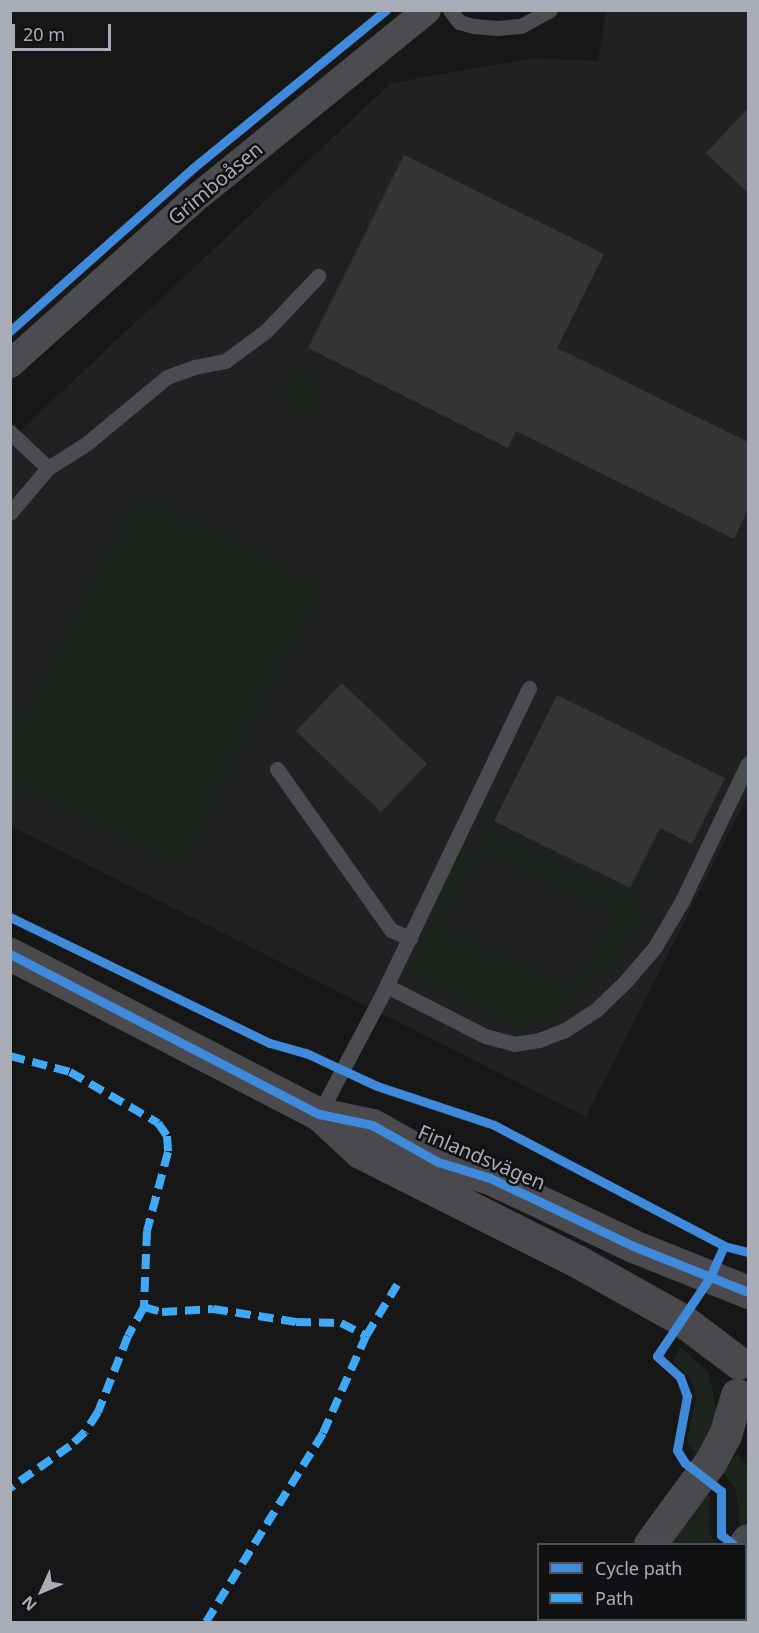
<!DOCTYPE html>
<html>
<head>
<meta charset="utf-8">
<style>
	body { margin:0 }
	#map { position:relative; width:759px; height:1633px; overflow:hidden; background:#171717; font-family:"Noto Sans",sans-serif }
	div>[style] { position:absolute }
	.built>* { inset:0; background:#212123 }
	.green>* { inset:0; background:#1d241e }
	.round { border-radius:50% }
	.building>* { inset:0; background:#353536 }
	.lane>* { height:15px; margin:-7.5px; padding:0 7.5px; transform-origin:7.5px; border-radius:7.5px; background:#4b4c50 }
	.street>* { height:28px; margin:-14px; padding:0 14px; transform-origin:14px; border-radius:14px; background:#4b4c50 }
	.secondary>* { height:33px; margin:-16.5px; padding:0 16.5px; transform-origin:16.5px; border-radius:16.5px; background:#4a4a4e }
	.quiet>* { height:8px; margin-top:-4px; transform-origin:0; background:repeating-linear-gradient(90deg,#3fa9f5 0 15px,transparent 0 23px) }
	.cycleway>* { height:9px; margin:-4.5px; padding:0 4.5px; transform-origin:4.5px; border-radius:4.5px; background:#408adc }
	span { translate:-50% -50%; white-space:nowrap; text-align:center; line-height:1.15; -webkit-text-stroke:5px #111113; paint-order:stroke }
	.street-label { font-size:20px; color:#a8adb8 }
	.frame { position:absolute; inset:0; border:12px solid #a8adb8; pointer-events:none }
	.legend { position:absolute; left:537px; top:1543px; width:210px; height:78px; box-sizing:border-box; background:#111113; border:2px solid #4d4f55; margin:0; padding:8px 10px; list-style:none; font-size:18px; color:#a8adb8 }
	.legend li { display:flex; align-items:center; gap:12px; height:30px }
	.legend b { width:30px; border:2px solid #4d4f55 }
	.north { position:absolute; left:12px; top:1561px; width:60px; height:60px; -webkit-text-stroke:4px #111113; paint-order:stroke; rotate:226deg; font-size:16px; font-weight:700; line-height:24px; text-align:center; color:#a8adb8 }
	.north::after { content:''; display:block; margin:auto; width:21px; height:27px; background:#a8adb8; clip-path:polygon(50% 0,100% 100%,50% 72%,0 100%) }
	.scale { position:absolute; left:12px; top:24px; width:99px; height:27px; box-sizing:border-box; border:3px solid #a8adb8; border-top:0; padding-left:8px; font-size:18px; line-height:21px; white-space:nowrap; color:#a8adb8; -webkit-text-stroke:4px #111113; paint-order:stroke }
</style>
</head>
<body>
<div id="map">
	<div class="built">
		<div style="clip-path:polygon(606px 11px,748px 11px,748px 795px,586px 1117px,11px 826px,11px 439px,391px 83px,533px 58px,598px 61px)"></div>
	</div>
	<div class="green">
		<div class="round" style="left:277px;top:370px;width:48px;height:48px"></div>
		<div style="clip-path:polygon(136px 488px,328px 587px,181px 874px,11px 786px,11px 733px)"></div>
		<div style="clip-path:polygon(516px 762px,488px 825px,631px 894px,650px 854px,654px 859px,634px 902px,655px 914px,628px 954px,574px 1007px,559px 1017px,523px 1030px,489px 1020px,407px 975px,407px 969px,466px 841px,470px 843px,478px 863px,469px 880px,465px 879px,455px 896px,459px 899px,448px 924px,572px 984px,584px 962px,589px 963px,599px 944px,594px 940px,606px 917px,605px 914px,546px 886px,546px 882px,537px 877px,532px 878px,484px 855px,475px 832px,511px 765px)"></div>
		<div style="clip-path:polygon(680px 1347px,708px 1372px,713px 1391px,717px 1416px,699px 1455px,688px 1445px,687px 1439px,696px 1399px,694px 1387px,690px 1378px,673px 1362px)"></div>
		<div style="clip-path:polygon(737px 1454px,748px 1467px,748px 1519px,740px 1530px,736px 1489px,722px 1472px)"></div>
		<div style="clip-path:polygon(707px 1494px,710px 1497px,709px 1531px,712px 1538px,719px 1544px,668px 1544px)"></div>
	</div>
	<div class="building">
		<div style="clip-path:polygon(748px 108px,748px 193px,706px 153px)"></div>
		<div style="clip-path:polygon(404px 155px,604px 254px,557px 348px,748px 442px,748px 509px,734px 539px,516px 431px,508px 448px,308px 348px)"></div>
		<div style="clip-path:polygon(342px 683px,427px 764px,381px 812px,296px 731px)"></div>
		<div style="clip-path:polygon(557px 695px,725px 778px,692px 844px,660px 828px,630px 888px,494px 821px)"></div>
	</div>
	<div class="lane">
		<div style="left:450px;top:10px;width:15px;rotate:53deg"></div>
		<div style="left:459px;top:22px;width:16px;rotate:15deg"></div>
		<div style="left:474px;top:26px;width:23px;rotate:5deg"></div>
		<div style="left:497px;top:28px;width:24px;rotate:-5deg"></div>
		<div style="left:521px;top:26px;width:33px;rotate:-29deg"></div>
		<div style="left:10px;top:432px;width:52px;rotate:43.5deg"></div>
		<div style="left:10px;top:513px;width:59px;rotate:-49.8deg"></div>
		<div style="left:48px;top:468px;width:45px;rotate:-32.3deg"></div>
		<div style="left:86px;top:444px;width:105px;rotate:-39.6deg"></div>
		<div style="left:167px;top:377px;width:29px;rotate:-20deg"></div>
		<div style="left:194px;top:367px;width:32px;rotate:-11deg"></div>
		<div style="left:225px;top:361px;width:51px;rotate:-36.2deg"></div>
		<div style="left:266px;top:331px;width:76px;rotate:-46.6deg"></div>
		<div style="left:277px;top:769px;width:197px;rotate:54.7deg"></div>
		<div style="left:391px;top:930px;width:21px;rotate:23deg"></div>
		<div style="left:387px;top:986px;width:110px;rotate:27deg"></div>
		<div style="left:485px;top:1036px;width:30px;rotate:15deg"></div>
		<div style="left:514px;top:1044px;width:25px;rotate:-9deg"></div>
		<div style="left:539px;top:1040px;width:28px;rotate:-21deg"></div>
		<div style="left:565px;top:1030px;width:37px;rotate:-33deg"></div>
		<div style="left:596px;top:1010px;width:40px;rotate:-44deg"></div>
		<div style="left:625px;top:982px;width:46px;rotate:-49.4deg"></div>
		<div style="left:655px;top:947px;width:53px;rotate:-59.6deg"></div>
		<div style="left:682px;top:901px;width:153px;rotate:-64.4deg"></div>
		<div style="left:319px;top:1114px;width:130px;rotate:-62.1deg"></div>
		<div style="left:380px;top:999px;width:345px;rotate:-64.4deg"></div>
	</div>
	<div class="street">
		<div style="left:10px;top:364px;width:243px;rotate:-41.8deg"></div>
		<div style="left:191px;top:202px;width:304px;rotate:-39.1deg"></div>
	</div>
	<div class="secondary">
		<div style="left:10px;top:954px;width:348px;rotate:27.4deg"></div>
		<div style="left:319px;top:1114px;width:54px;rotate:11.7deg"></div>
		<div style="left:372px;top:1125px;width:76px;rotate:29.3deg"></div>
		<div style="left:438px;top:1162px;width:54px;rotate:17.1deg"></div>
		<div style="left:490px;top:1178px;width:158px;rotate:25.4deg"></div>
		<div style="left:633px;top:1246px;width:124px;rotate:21.8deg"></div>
		<div style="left:320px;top:1115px;width:54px;rotate:42.8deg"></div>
		<div style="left:360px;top:1152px;width:243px;rotate:26.7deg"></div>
		<div style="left:577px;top:1261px;width:120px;rotate:29.3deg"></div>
		<div style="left:682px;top:1320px;width:71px;rotate:37deg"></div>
		<div style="left:650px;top:1544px;width:103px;rotate:-53.7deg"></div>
		<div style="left:711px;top:1461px;width:30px;rotate:-62deg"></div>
		<div style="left:725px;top:1435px;width:42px;rotate:-73.3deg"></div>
		<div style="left:745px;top:1544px;width:5px;rotate:-53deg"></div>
		<div style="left:591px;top:1622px;width:3px;rotate:-45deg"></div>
		<div style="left:689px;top:1622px;width:3px;rotate:-45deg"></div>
	</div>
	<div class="quiet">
		<div style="left:10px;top:1056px;width:62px;rotate:14.9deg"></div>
		<div style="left:70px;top:1072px;width:102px;rotate:30.1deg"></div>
		<div style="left:158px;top:1123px;width:16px;rotate:55deg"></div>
		<div style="left:167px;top:1136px;width:16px;rotate:86deg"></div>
		<div style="left:168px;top:1152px;width:82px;rotate:104.9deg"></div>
		<div style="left:147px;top:1231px;width:76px;rotate:92.3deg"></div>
		<div style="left:144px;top:1307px;width:33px;rotate:119deg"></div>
		<div style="left:128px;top:1336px;width:82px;rotate:111.5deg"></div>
		<div style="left:98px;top:1412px;width:24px;rotate:123deg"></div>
		<div style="left:85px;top:1432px;width:21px;rotate:137deg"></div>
		<div style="left:70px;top:1446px;width:73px;rotate:145deg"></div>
		<div style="left:144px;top:1307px;width:19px;rotate:16deg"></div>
		<div style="left:162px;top:1312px;width:51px;rotate:-3.4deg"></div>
		<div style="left:213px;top:1309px;width:84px;rotate:8.9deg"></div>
		<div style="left:296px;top:1322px;width:45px;rotate:1.3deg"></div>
		<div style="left:341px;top:1323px;width:28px;rotate:27deg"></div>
		<div style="left:746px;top:1554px;width:3px;rotate:45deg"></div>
		<div style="left:206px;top:1622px;width:222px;rotate:-58.2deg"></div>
		<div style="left:323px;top:1433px;width:106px;rotate:-66.1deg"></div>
		<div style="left:366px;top:1336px;width:60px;rotate:-58.7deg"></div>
	</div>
	<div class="cycleway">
		<div style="left:10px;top:331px;width:245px;rotate:-41.7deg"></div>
		<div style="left:193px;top:168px;width:249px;rotate:-39.3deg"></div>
		<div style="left:10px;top:917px;width:289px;rotate:25.9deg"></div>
		<div style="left:270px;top:1043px;width:37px;rotate:16deg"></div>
		<div style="left:306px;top:1053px;width:78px;rotate:24.9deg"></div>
		<div style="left:377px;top:1086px;width:123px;rotate:18.4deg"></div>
		<div style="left:494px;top:1125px;width:260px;rotate:27.7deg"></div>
		<div style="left:10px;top:954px;width:348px;rotate:27.4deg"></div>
		<div style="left:319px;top:1114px;width:54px;rotate:11.7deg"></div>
		<div style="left:372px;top:1125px;width:76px;rotate:29.3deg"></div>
		<div style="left:438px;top:1162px;width:54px;rotate:17.1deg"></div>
		<div style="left:490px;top:1178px;width:158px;rotate:25.4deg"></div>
		<div style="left:633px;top:1246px;width:124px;rotate:21.8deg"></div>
		<div style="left:733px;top:1544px;width:15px;rotate:-143deg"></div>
		<div style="left:721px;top:1535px;width:44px;rotate:-90deg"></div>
		<div style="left:721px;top:1491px;width:46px;rotate:-142.1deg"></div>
		<div style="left:685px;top:1463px;width:15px;rotate:-122deg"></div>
		<div style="left:677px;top:1450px;width:55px;rotate:-79.5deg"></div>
		<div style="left:687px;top:1396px;width:20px;rotate:-110deg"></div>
		<div style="left:680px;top:1377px;width:31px;rotate:-138deg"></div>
		<div style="left:657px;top:1356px;width:95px;rotate:-56.1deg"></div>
		<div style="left:710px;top:1277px;width:34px;rotate:-66deg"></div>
		<div style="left:724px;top:1246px;width:25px;rotate:14deg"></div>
	</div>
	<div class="street-label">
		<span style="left:215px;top:183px;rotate:-40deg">Grimboåsen</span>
		<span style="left:482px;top:1157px;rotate:23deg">Finlandsvägen</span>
	</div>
	<div class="frame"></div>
	<ul class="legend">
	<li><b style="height:8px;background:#408adc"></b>Cycle path</li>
	<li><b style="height:8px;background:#3fa9f5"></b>Path</li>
	</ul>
	<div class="north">N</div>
	<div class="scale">20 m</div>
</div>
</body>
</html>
